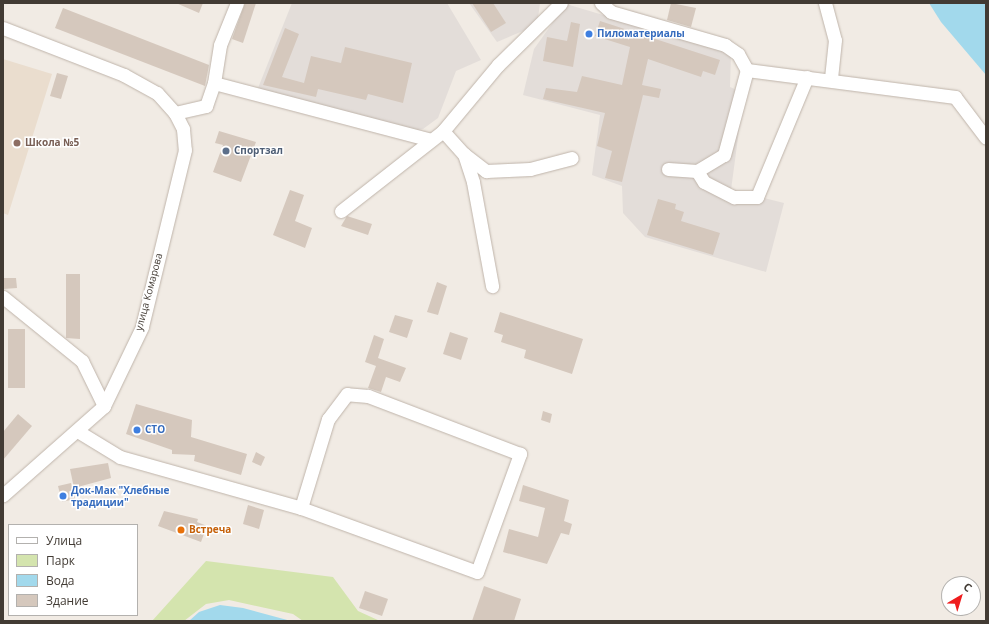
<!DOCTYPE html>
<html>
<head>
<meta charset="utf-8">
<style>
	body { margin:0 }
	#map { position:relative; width:989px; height:624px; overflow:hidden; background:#f1ebe4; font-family:"Open Sans",sans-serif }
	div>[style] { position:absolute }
	.industrial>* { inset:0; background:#e3ddd9 }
	.education>* { inset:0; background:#eaddce }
	.green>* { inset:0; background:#d4e4ae }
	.water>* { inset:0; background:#a2d9ec }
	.building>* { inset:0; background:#d5c8bd }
	.roads { filter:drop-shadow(0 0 1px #bfb4aa) drop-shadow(0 0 1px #bfb4aa) }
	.minor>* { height:13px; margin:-6.5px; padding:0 6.5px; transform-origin:6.5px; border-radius:6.5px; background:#fff }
	.dots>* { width:11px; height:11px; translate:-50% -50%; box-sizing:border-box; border:2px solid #fff; border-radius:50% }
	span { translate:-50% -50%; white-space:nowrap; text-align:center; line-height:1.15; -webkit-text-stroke:3px #fff; paint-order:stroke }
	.shop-label { font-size:10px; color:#366cbe; font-weight:700 }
	.left { translate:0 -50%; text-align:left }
	.education-label { font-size:10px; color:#785e54; font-weight:700 }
	.service-label { font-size:10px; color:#4e5e75; font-weight:700 }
	.street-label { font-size:10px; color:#423b34 }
	.food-label { font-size:10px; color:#c56008; font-weight:700 }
	.frame { position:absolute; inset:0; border:4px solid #423b34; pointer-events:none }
	.legend { position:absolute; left:8px; top:524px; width:130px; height:92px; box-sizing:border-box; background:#fff; border:1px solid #b3b1ae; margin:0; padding:5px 7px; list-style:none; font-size:12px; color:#423b34 }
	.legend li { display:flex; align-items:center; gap:8px; height:20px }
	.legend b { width:20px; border:1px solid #b3b1ae }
	.north { position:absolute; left:941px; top:576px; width:40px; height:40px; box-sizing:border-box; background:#fff; border:1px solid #b3b1ae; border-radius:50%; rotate:38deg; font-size:11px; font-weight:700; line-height:16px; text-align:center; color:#423b34 }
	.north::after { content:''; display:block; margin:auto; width:14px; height:18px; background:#ef1c1d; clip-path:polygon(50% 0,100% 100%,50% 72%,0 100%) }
</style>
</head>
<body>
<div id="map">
	<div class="industrial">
		<div style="clip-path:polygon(292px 3px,447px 3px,481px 60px,456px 71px,438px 118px,423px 129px,405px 132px,258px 88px)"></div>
		<div style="clip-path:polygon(469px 3px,540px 3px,537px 25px,497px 42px)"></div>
		<div style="clip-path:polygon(566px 4px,731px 53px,730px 87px,744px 93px,731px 190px,784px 203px,766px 272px,645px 237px,623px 213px,622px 186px,592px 175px,600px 115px,523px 95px,534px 49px)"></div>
	</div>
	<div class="education">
		<div style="clip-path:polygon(3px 59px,52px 74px,8px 215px,3px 213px)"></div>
	</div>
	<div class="green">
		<div style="clip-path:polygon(206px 561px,333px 577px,358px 611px,380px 621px,303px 621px,293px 614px,229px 600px,206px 604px,184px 621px,152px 621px)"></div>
	</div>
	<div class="water">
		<div style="clip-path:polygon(929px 3px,986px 3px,986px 75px,941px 22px)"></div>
		<div style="clip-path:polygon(220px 605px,243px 608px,291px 621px,189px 621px,199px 612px)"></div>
	</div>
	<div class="building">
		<div style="clip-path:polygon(176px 3px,203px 3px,199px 13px)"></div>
		<div style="clip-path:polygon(245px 3px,256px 3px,243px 43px,232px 39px)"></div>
		<div style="clip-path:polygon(472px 3px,493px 3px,506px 23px,491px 32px)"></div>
		<div style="clip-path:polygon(671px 3px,696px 8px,691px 27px,667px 20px)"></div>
		<div style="clip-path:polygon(63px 8px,209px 65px,205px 86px,55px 28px)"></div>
		<div style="clip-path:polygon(600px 21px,720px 60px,715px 75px,703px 71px,701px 77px,648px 59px,642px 85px,661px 89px,659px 98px,643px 95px,622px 182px,605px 178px,612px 151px,597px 146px,605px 113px,543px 99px,546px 88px,577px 92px,582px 76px,622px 85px,630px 47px,595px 36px)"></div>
		<div style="clip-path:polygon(571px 22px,580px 24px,573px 67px,543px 61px,547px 37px,567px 41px)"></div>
		<div style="clip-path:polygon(285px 28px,299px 34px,282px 77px,304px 83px,311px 56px,341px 63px,345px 47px,412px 63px,403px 103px,368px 94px,366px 100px,318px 89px,316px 97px,263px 85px)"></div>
		<div style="clip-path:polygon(57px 73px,68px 76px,61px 99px,50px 96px)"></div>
		<div style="clip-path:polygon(219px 131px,256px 142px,241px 182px,213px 172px,223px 145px,215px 143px)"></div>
		<div style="clip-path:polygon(290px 190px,304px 195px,295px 221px,312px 228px,305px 248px,273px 235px)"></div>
		<div style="clip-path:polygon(658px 199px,676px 204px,675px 209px,684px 212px,681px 221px,720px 233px,713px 255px,647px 235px)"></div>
		<div style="clip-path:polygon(347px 216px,372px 224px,368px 235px,341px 226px)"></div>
		<div style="clip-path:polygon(66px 274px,80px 274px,80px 339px,66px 338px)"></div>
		<div style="clip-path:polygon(3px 278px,16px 278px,17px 288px,3px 289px)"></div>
		<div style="clip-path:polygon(437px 282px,447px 286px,438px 315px,427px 312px)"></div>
		<div style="clip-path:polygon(500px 312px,583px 339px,572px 374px,524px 358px,526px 350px,501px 342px,503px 335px,494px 332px)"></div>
		<div style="clip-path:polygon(395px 315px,413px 320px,407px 338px,389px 332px)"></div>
		<div style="clip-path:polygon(8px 329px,25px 329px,25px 388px,8px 388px)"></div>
		<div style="clip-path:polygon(450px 332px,468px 338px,461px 360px,443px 354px)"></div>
		<div style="clip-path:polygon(374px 335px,384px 339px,378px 358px,406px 368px,400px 382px,386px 377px,381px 392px,368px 388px,376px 366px,365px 362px)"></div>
		<div style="clip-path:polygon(136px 404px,192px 420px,191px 437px,247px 454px,241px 475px,194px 461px,195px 455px,172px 454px,172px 450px,126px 434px)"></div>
		<div style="clip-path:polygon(543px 411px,552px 414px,550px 423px,541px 420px)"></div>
		<div style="clip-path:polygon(18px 414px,32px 426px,3px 460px,3px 432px)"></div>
		<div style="clip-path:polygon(256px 452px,265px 457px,261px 466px,252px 462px)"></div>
		<div style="clip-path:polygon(108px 463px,111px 478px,74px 488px,70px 469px)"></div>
		<div style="clip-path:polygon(71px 483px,75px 499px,62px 502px,58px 486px)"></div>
		<div style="clip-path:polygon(523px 485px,569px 500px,564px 521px,572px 524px,569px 535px,561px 533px,547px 564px,503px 552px,509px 529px,538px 537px,545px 508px,519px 501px)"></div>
		<div style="clip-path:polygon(248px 505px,264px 510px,259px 529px,243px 524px)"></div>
		<div style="clip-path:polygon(164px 511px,198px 519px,197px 522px,207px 526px,201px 542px,158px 526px)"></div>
		<div style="clip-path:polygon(484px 586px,521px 599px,514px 621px,472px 621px)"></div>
		<div style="clip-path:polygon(365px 591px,388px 599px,382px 616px,359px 608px)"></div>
	</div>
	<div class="roads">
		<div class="minor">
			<div style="left:601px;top:3px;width:13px;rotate:42deg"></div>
			<div style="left:611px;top:12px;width:119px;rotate:16.1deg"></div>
			<div style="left:725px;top:45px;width:16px;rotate:35deg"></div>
			<div style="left:738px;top:54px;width:18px;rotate:61deg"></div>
			<div style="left:747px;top:70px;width:210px;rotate:7.4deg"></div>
			<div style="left:955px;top:97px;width:51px;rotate:52.9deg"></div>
			<div style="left:825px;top:3px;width:38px;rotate:75deg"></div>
			<div style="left:835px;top:40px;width:38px;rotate:96deg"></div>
			<div style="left:3px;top:28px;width:130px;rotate:21.2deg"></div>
			<div style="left:124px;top:75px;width:38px;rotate:29deg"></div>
			<div style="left:157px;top:93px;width:27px;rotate:48deg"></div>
			<div style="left:175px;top:113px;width:18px;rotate:63deg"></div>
			<div style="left:183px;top:129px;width:21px;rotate:85deg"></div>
			<div style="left:185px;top:150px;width:182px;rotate:103.7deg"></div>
			<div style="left:142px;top:327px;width:88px;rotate:115.7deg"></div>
			<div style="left:104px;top:406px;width:135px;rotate:138.6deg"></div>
			<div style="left:214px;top:83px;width:38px;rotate:-81deg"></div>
			<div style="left:220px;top:45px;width:45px;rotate:-68deg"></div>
			<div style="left:175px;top:113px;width:32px;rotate:-13deg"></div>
			<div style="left:206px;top:106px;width:24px;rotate:-71deg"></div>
			<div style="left:214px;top:83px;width:224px;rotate:14.7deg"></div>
			<div style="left:443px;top:131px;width:31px;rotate:48deg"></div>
			<div style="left:464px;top:154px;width:29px;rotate:72deg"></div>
			<div style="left:473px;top:182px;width:106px;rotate:79.6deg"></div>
			<div style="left:464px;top:154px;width:28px;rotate:38deg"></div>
			<div style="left:486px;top:171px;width:44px;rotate:-2.6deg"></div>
			<div style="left:530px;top:169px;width:43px;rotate:-14.7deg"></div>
			<div style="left:668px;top:169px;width:29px;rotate:4deg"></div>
			<div style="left:697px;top:171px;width:13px;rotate:58deg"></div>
			<div style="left:704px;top:182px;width:34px;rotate:27deg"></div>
			<div style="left:734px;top:197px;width:23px"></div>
			<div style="left:757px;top:197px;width:130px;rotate:-67.4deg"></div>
			<div style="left:697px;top:171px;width:31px;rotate:-31deg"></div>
			<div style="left:724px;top:155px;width:88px;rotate:-74.9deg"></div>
			<div style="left:341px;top:211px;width:130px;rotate:-38.1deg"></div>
			<div style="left:443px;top:131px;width:86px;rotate:-50.2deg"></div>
			<div style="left:498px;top:65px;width:88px;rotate:-44.5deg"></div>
			<div style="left:3px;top:297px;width:102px;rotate:39deg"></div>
			<div style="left:82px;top:361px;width:50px;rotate:63.9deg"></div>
			<div style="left:79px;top:432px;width:48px;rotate:31.4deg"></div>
			<div style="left:120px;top:457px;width:188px;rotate:15.7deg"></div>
			<div style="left:301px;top:508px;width:187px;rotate:20deg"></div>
			<div style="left:477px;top:572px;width:126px;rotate:-70deg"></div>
			<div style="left:520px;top:454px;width:163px;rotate:-159.1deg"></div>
			<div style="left:368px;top:396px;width:21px;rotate:-175deg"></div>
			<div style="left:347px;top:394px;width:31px;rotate:127deg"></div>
			<div style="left:328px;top:419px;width:93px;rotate:106.9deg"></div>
		</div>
	</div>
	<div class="dots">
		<div style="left:589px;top:34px;background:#3f7fe0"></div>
		<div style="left:17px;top:143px;background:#8d6e63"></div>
		<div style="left:226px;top:151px;background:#5c6f8a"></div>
		<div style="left:137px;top:430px;background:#3f7fe0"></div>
		<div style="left:63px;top:496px;background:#3f7fe0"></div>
		<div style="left:181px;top:530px;background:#e8710a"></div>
	</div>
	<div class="shop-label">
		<span class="left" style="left:597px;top:34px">Пиломатериалы</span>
		<span class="left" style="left:145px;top:430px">СТО</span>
		<span class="left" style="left:71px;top:496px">Док-Мак "Хлебные<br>традиции"</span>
	</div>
	<div class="education-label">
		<span class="left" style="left:25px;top:143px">Школа №5</span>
	</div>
	<div class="service-label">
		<span class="left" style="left:234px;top:151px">Спортзал</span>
	</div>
	<div class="street-label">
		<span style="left:149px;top:292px;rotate:-75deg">улица Комарова</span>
	</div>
	<div class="food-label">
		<span class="left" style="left:189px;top:530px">Встреча</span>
	</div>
	<div class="frame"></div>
	<ul class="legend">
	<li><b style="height:5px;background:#fff"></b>Улица</li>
	<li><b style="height:11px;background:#d4e4ae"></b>Парк</li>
	<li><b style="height:11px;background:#a2d9ec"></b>Вода</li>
	<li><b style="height:11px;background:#d5c8bd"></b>Здание</li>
	</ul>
	<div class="north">С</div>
</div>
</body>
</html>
